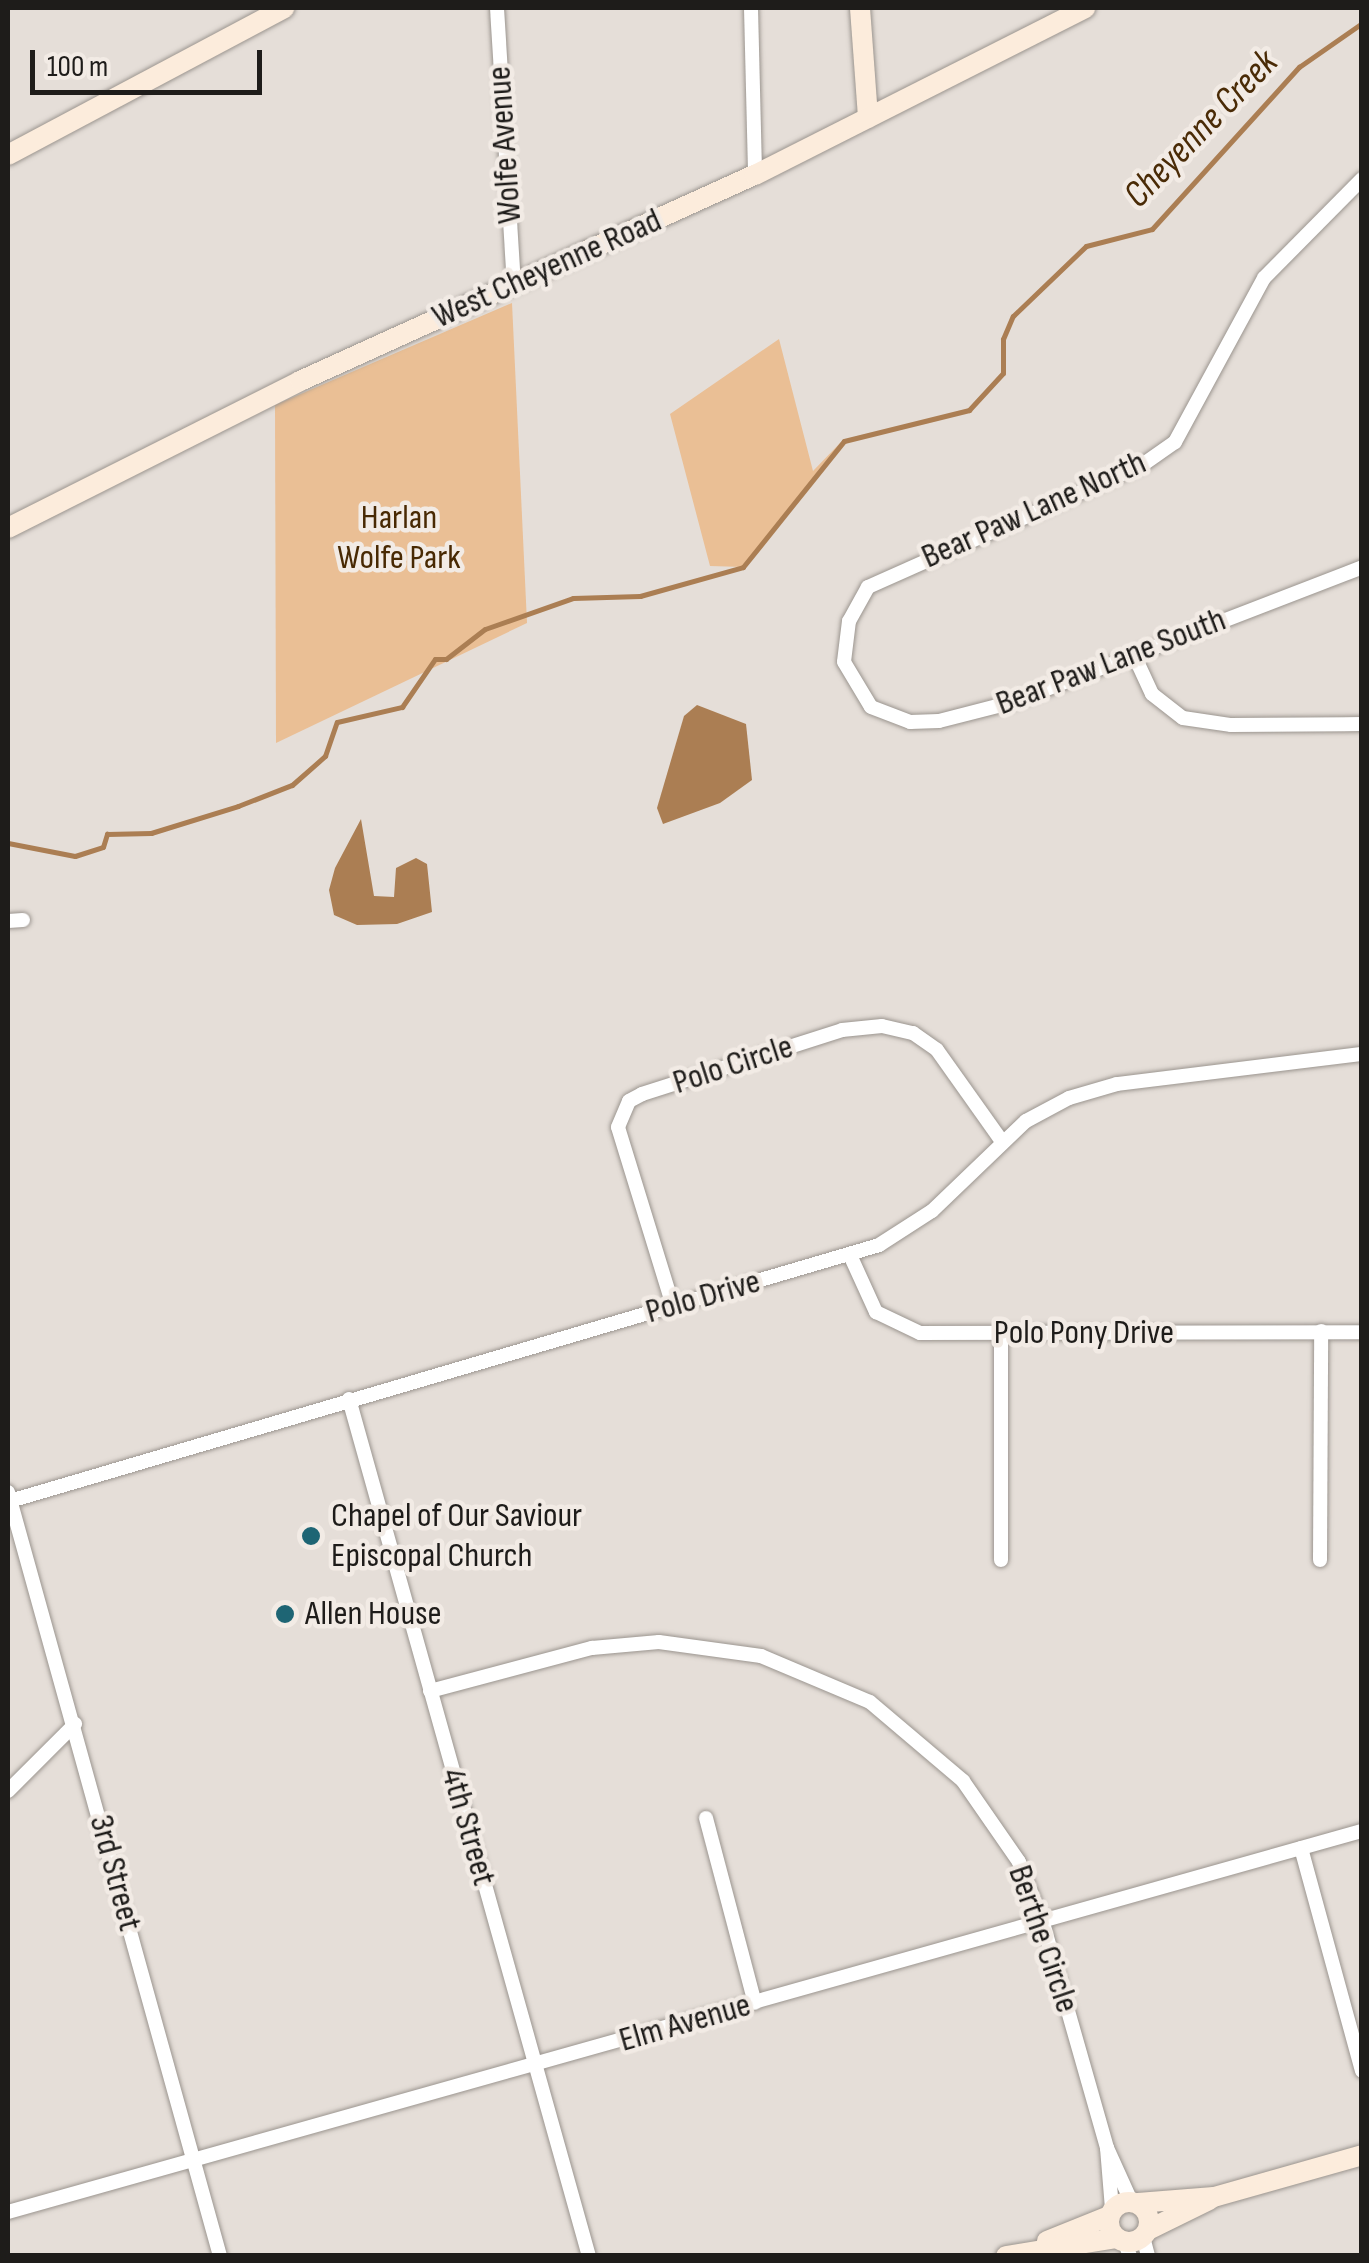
<!DOCTYPE html>
<html>
<head>
<meta charset="utf-8">
<style>
	body { margin:0 }
	#map { position:relative; width:1369px; height:2263px; overflow:hidden; background:#e5ded8; font-family:"Sofia Sans Condensed",sans-serif }
	div>[style] { position:absolute }
	.green>* { inset:0; background:#eabf95 }
	.water>* { inset:0; background:#ab7e53 }
	.stream>* { height:5px; margin:-2.5px; padding:0 2.5px; transform-origin:2.5px; border-radius:2.5px; background:#ab7e53 }
	.roads { filter:drop-shadow(0 0 2px #9b958f) drop-shadow(0 0 2px #9b958f) }
	.minor>* { height:14px; margin:-7px; padding:0 7px; transform-origin:7px; border-radius:7px; background:#fff }
	.secondary>* { height:20px; margin:-10px; padding:0 10px; transform-origin:10px; border-radius:10px; background:#fcecdc }
	.secondary>.ring { margin:-10px; padding:0; box-sizing:content-box; background:none; border:20px solid #fcecdc; border-radius:50% }
	.dots>* { width:28px; height:28px; translate:-50% -50%; box-sizing:border-box; border:5px solid #f2ebe5; border-radius:50% }
	span { translate:-50% -50%; white-space:nowrap; text-align:center; line-height:1.15; -webkit-text-stroke:9px #f2ebe5; paint-order:stroke }
	.street-label { font-size:35px; color:#1e1c1a }
	.park-label { font-size:35px; color:#482903 }
	.poi-label { font-size:35px; color:#1e1c1a }
	.left { translate:0 -50%; text-align:left }
	.water-label { font-size:38px; color:#4a2b06; font-style:italic }
	.frame { position:absolute; inset:0; border:10px solid #1e1c1a; pointer-events:none }
	.scale { position:absolute; left:30px; top:50px; width:232px; height:45px; box-sizing:border-box; border:5px solid #1e1c1a; border-top:0; padding-left:12px; font-size:30px; line-height:35px; white-space:nowrap; color:#1e1c1a; -webkit-text-stroke:8px #f2ebe5; paint-order:stroke }
</style>
</head>
<body>
<div id="map">
	<div class="green">
		<div style="clip-path:polygon(512px 303px,527px 623px,276px 743px,275px 405px)"></div>
		<div style="clip-path:polygon(779px 339px,813px 471px,842px 441px,743px 567px,710px 566px,670px 414px)"></div>
	</div>
	<div class="water">
		<div style="clip-path:polygon(697px 705px,746px 724px,752px 780px,720px 803px,663px 824px,657px 808px,684px 716px)"></div>
		<div style="clip-path:polygon(361px 819px,374px 896px,394px 897px,396px 868px,416px 858px,427px 864px,432px 912px,397px 924px,357px 925px,334px 915px,329px 890px,335px 868px)"></div>
	</div>
	<div class="stream">
		<div style="left:8px;top:843px;width:68px;rotate:11deg"></div>
		<div style="left:75px;top:856px;width:29px;rotate:-18deg"></div>
		<div style="left:103px;top:847px;width:14px;rotate:-73deg"></div>
		<div style="left:107px;top:834px;width:44px;rotate:-1.3deg"></div>
		<div style="left:151px;top:833px;width:91px;rotate:-17.2deg"></div>
		<div style="left:238px;top:806px;width:58px;rotate:-21.3deg"></div>
		<div style="left:292px;top:785px;width:44px;rotate:-41.3deg"></div>
		<div style="left:325px;top:756px;width:36px;rotate:-71deg"></div>
		<div style="left:337px;top:722px;width:67px;rotate:-13deg"></div>
		<div style="left:402px;top:707px;width:58px;rotate:-55.5deg"></div>
		<div style="left:435px;top:659px;width:11px"></div>
		<div style="left:446px;top:659px;width:49px;rotate:-37.6deg"></div>
		<div style="left:485px;top:629px;width:93px;rotate:-19.4deg"></div>
		<div style="left:573px;top:598px;width:67px;rotate:-1.7deg"></div>
		<div style="left:640px;top:596px;width:107px;rotate:-15.7deg"></div>
		<div style="left:743px;top:567px;width:161px;rotate:-51.3deg"></div>
		<div style="left:844px;top:441px;width:129px;rotate:-13.9deg"></div>
		<div style="left:969px;top:410px;width:50px;rotate:-47.4deg"></div>
		<div style="left:1003px;top:373px;width:34px;rotate:-90deg"></div>
		<div style="left:1003px;top:339px;width:25px;rotate:-67deg"></div>
		<div style="left:1013px;top:316px;width:101px;rotate:-43.8deg"></div>
		<div style="left:1086px;top:246px;width:68px;rotate:-14.4deg"></div>
		<div style="left:1152px;top:229px;width:219px;rotate:-47.8deg"></div>
		<div style="left:1299px;top:67px;width:77px;rotate:-34.9deg"></div>
	</div>
	<div class="roads">
		<div class="minor">
			<div style="left:497px;top:8px;width:276px;rotate:86.5deg"></div>
			<div style="left:751px;top:8px;width:167px;rotate:88.6deg"></div>
			<div style="left:1362px;top:179px;width:139px;rotate:134.7deg"></div>
			<div style="left:1264px;top:278px;width:187px;rotate:118.5deg"></div>
			<div style="left:1175px;top:442px;width:40px;rotate:145.1deg"></div>
			<div style="left:1142px;top:465px;width:300px;rotate:156deg"></div>
			<div style="left:868px;top:587px;width:39px;rotate:119deg"></div>
			<div style="left:849px;top:621px;width:41px;rotate:97deg"></div>
			<div style="left:844px;top:662px;width:52px;rotate:59deg"></div>
			<div style="left:871px;top:707px;width:42px;rotate:21deg"></div>
			<div style="left:910px;top:722px;width:29px;rotate:-2deg"></div>
			<div style="left:939px;top:721px;width:76px;rotate:-14.4deg"></div>
			<div style="left:1013px;top:702px;width:374px;rotate:-21.1deg"></div>
			<div style="left:1134px;top:655px;width:43px;rotate:65.2deg"></div>
			<div style="left:1152px;top:694px;width:39px;rotate:38deg"></div>
			<div style="left:1183px;top:718px;width:49px;rotate:8.3deg"></div>
			<div style="left:1231px;top:725px;width:131px;rotate:-0.4deg"></div>
			<div style="left:8px;top:921px;width:15px;rotate:-4deg"></div>
			<div style="left:850px;top:1255px;width:63px;rotate:65.5deg"></div>
			<div style="left:876px;top:1312px;width:49px;rotate:25.5deg"></div>
			<div style="left:920px;top:1333px;width:442px;rotate:-0.1deg"></div>
			<div style="left:673px;top:1306px;width:187px;rotate:-107.1deg"></div>
			<div style="left:618px;top:1127px;width:28px;rotate:-67deg"></div>
			<div style="left:629px;top:1101px;width:15px;rotate:-28deg"></div>
			<div style="left:642px;top:1094px;width:210px;rotate:-17.7deg"></div>
			<div style="left:842px;top:1030px;width:40px;rotate:-5.7deg"></div>
			<div style="left:882px;top:1026px;width:32px;rotate:13deg"></div>
			<div style="left:913px;top:1033px;width:29px;rotate:35deg"></div>
			<div style="left:937px;top:1050px;width:110px;rotate:54.6deg"></div>
			<div style="left:1001px;top:1334px;width:226px;rotate:90deg"></div>
			<div style="left:349px;top:1399px;width:890px;rotate:74.36deg"></div>
			<div style="left:8px;top:1492px;width:793px;rotate:74.49deg"></div>
			<div style="left:10px;top:1501px;width:906px;rotate:-16.41deg"></div>
			<div style="left:879px;top:1245px;width:63px;rotate:-32.7deg"></div>
			<div style="left:932px;top:1211px;width:130px;rotate:-43.8deg"></div>
			<div style="left:1026px;top:1121px;width:49px;rotate:-28.1deg"></div>
			<div style="left:1069px;top:1098px;width:50px;rotate:-16.3deg"></div>
			<div style="left:1117px;top:1084px;width:247px;rotate:-7deg"></div>
			<div style="left:1320px;top:1560px;width:229px;rotate:-89.7deg"></div>
			<div style="left:430px;top:1691px;width:168px;rotate:-14.9deg"></div>
			<div style="left:592px;top:1648px;width:67px;rotate:-5.1deg"></div>
			<div style="left:659px;top:1642px;width:103px;rotate:7.8deg"></div>
			<div style="left:761px;top:1656px;width:118px;rotate:22.9deg"></div>
			<div style="left:870px;top:1702px;width:122px;rotate:40.3deg"></div>
			<div style="left:963px;top:1781px;width:98px;rotate:55.3deg"></div>
			<div style="left:1019px;top:1862px;width:66px;rotate:68.5deg"></div>
			<div style="left:1043px;top:1923px;width:234px;rotate:74.1deg"></div>
			<div style="left:1107px;top:2148px;width:58px;rotate:65.6deg"></div>
			<div style="left:8px;top:1791px;width:95px;rotate:-45deg"></div>
			<div style="left:706px;top:1818px;width:191px;rotate:75.2deg"></div>
			<div style="left:1301px;top:1848px;width:231px;rotate:74.7deg"></div>
			<div style="left:1107px;top:2148px;width:61px;rotate:85.3deg"></div>
			<div style="left:8px;top:2212px;width:1407px;rotate:-15.72deg"></div>
			<div style="left:1143px;top:2237px;width:20px;rotate:75deg"></div>
			<div style="left:1124px;top:2241px;width:16px;rotate:68deg"></div>
		</div>
		<div class="secondary">
			<div style="left:860px;top:8px;width:110px;rotate:85.8deg"></div>
			<div style="left:8px;top:155px;width:313px;rotate:-28deg"></div>
			<div style="left:8px;top:528px;width:327px;rotate:-26.7deg"></div>
			<div style="left:300px;top:381px;width:499px;rotate:-24.4deg"></div>
			<div style="left:755px;top:175px;width:370px;rotate:-26.8deg"></div>
			<div class="ring" style="left:1109px;top:2202px;width:20px;height:20px"></div>
			<div style="left:1138px;top:2203px;width:76px;rotate:-4.5deg"></div>
			<div style="left:1214px;top:2197px;width:154px;rotate:-15.8deg"></div>
			<div style="left:1148px;top:2230px;width:68px;rotate:-26.2deg"></div>
			<div style="left:1047px;top:2241px;width:67px;rotate:-22deg"></div>
			<div style="left:1006px;top:2256px;width:111px;rotate:-9.3deg"></div>
		</div>
	</div>
	<div class="dots">
		<div style="left:311px;top:1536px;background:#1e6574"></div>
		<div style="left:285px;top:1614px;background:#1e6574"></div>
	</div>
	<div class="street-label">
		<span style="left:505px;top:145px;rotate:-94deg">Wolfe Avenue</span>
		<span style="left:547px;top:269px;rotate:-24deg">West Cheyenne Road</span>
		<span style="left:1034px;top:510px;rotate:-24deg">Bear Paw Lane North</span>
		<span style="left:1111px;top:662px;rotate:-21deg">Bear Paw Lane South</span>
		<span style="left:733px;top:1065px;rotate:-18deg">Polo Circle</span>
		<span style="left:703px;top:1297px;rotate:-16deg">Polo Drive</span>
		<span style="left:1084px;top:1333px">Polo Pony Drive</span>
		<span style="left:468px;top:1827px;rotate:74deg">4th Street</span>
		<span style="left:115px;top:1873px;rotate:75deg">3rd Street</span>
		<span style="left:1043px;top:1939px;rotate:71deg">Berthe Circle</span>
		<span style="left:685px;top:2023px;rotate:-16deg">Elm Avenue</span>
	</div>
	<div class="park-label">
		<span style="left:399px;top:538px">Harlan<br>Wolfe Park</span>
	</div>
	<div class="poi-label">
		<span class="left" style="left:331px;top:1536px">Chapel of Our Saviour<br>Episcopal Church</span>
		<span class="left" style="left:305px;top:1614px">Allen House</span>
	</div>
	<div class="water-label">
		<span style="left:1201px;top:129px;rotate:-46deg">Cheyenne Creek</span>
	</div>
	<div class="frame"></div>
	<div class="scale">100 m</div>
</div>
</body>
</html>
